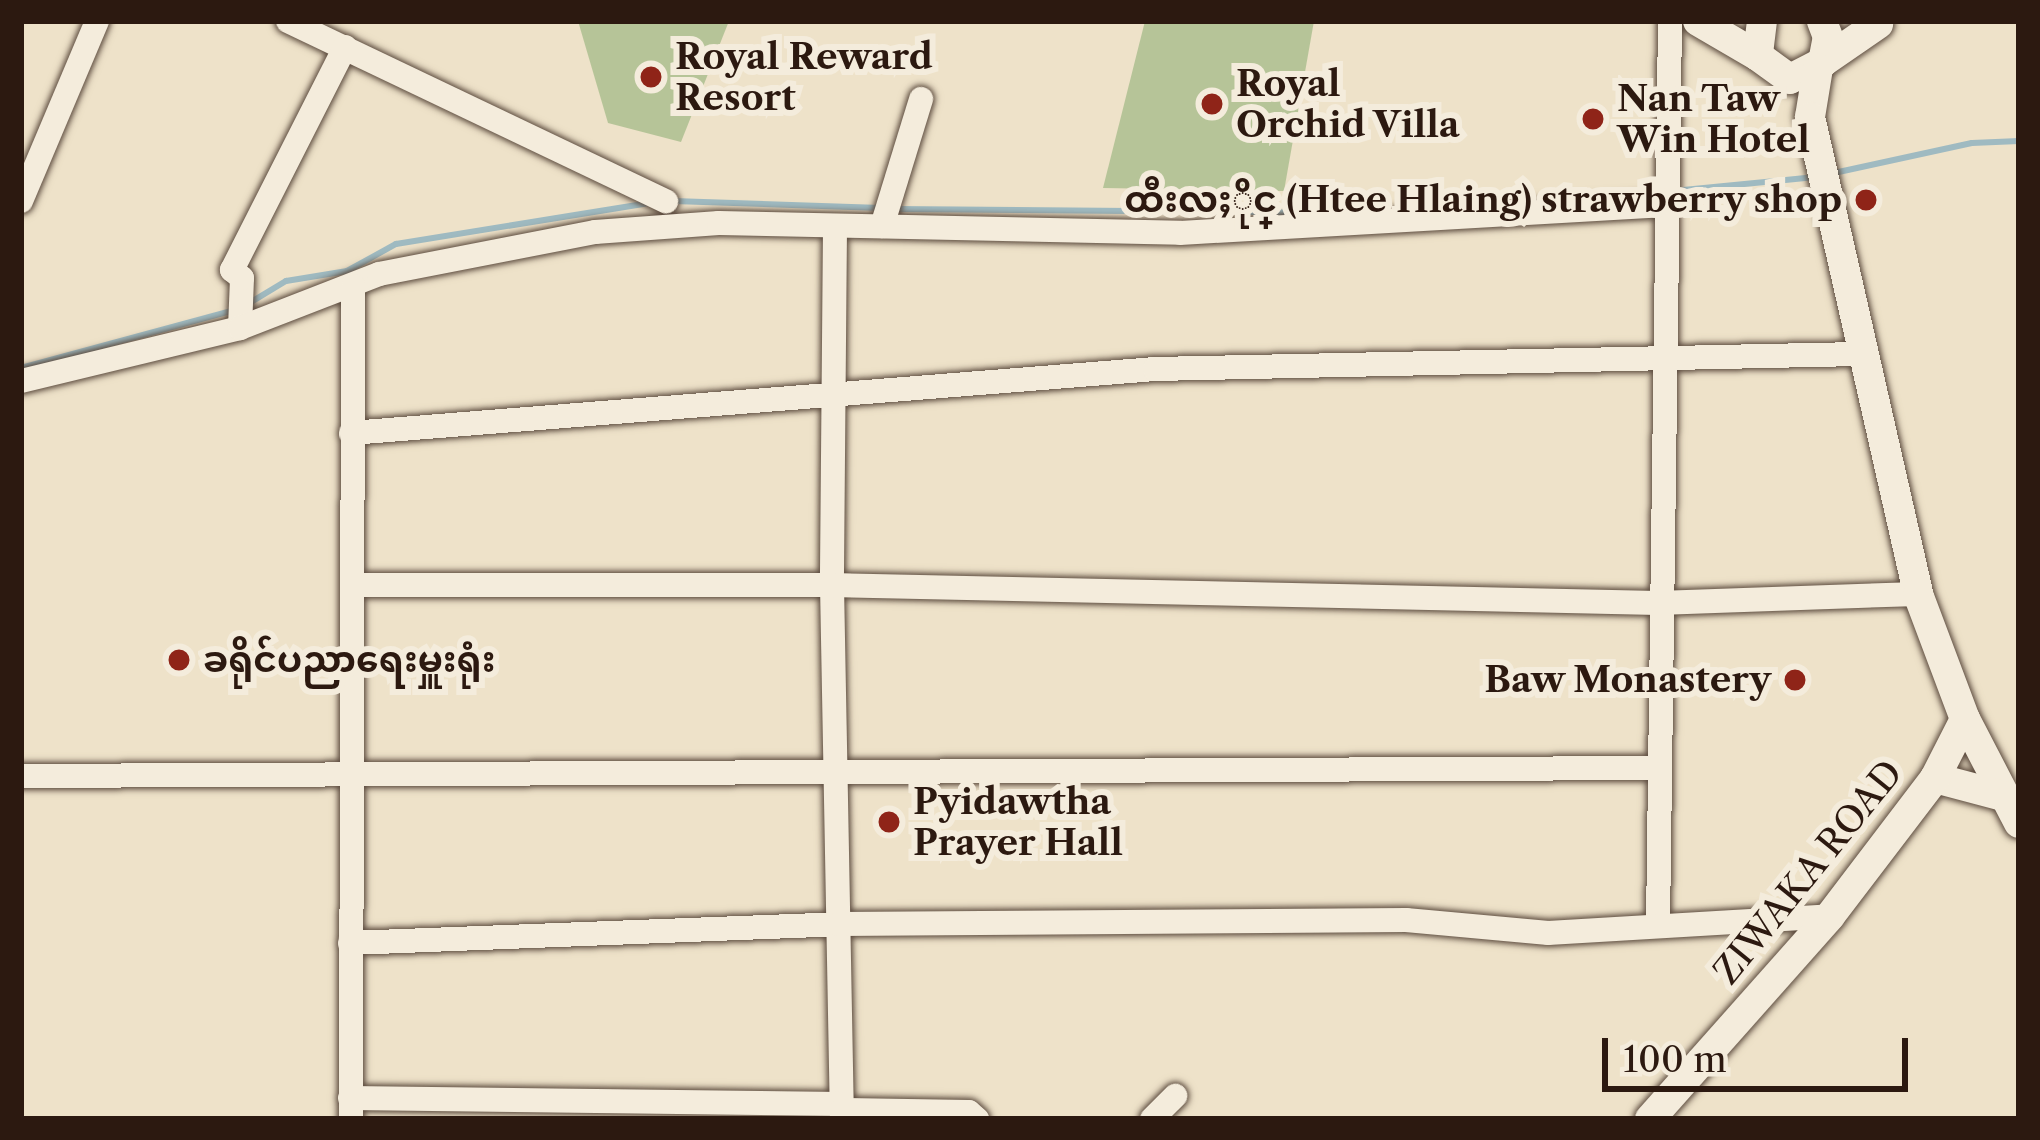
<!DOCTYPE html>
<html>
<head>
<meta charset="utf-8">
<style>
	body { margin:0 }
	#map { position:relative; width:2040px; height:1140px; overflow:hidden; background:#eee2c9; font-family:"Libre Caslon Text","Noto Sans Myanmar",serif }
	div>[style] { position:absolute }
	.green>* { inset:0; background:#b6c498 }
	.stream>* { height:6px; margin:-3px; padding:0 3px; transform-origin:3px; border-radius:3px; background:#9fbac1 }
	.roads { filter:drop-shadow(0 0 3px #5c4b3e) drop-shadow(0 0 3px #5c4b3e) }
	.minor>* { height:24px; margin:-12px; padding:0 12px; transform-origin:12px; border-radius:12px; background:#f4ecdc }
	.tertiary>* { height:30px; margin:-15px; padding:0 15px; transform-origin:15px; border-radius:15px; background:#f4ecdc }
	.dots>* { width:33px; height:33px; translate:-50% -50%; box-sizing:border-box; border:6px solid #f4ecdc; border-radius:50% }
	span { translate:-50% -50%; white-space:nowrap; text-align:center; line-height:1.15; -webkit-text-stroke:12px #f4ecdc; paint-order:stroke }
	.poi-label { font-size:36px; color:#2c1910; font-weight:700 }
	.left { translate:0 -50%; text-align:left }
	.right { translate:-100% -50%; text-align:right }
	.street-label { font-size:36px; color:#2c1910 }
	.frame { position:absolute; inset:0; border:24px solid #2c1910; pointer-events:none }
	.scale { position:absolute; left:1602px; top:1038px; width:306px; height:54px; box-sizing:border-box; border:6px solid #2c1910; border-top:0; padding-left:15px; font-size:36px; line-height:42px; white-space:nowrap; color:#2c1910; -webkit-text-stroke:9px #f4ecdc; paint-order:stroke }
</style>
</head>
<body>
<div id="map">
	<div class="green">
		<div style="clip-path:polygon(578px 21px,729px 21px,681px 142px,608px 123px)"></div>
		<div style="clip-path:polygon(1145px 21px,1314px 21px,1284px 191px,1103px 188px)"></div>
	</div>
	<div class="stream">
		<div style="left:1834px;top:173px;width:141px;rotate:-12.3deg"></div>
		<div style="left:1972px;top:143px;width:47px;rotate:-2.4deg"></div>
		<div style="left:1673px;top:191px;width:143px;rotate:-5.6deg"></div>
		<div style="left:673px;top:201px;width:208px;rotate:1.9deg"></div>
		<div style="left:894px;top:209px;width:419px;rotate:0.5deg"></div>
		<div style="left:246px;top:305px;width:47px;rotate:-31deg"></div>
		<div style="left:286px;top:281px;width:62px;rotate:-9.3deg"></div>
		<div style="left:347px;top:271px;width:56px;rotate:-28.9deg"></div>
		<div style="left:396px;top:244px;width:255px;rotate:-9.2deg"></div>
		<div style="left:21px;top:368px;width:221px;rotate:-15.2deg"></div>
	</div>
	<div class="roads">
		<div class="minor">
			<div style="left:288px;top:21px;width:419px;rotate:25.5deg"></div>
			<div style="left:21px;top:201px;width:195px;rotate:-67.1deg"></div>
			<div style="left:882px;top:226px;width:133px;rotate:-72.9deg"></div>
			<div style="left:835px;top:227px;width:358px;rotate:90.5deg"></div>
			<div style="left:832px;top:585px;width:534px;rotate:88.93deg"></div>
			<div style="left:240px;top:328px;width:50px;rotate:-87.7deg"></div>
			<div style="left:242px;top:278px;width:13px;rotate:-141deg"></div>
			<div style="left:232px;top:270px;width:250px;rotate:-63.1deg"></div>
			<div style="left:21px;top:381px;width:225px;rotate:-13.6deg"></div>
			<div style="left:240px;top:328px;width:149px;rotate:-21.2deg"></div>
			<div style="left:379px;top:274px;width:220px;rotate:-11deg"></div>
			<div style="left:595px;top:232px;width:124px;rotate:-4.2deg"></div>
			<div style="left:719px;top:223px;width:461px;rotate:1.2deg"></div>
			<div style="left:1180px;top:233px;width:486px;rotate:-3.3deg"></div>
			<div style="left:351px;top:433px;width:807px;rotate:-4.55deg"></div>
			<div style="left:1155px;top:369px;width:706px;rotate:-1.22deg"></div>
			<div style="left:352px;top:585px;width:480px"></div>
			<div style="left:832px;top:585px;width:826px;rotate:1.25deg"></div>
			<div style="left:1658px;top:603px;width:260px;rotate:-2deg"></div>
			<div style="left:21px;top:776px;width:1637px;rotate:-0.28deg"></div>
			<div style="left:1658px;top:925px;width:904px;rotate:-89.24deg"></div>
			<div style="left:350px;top:943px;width:489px;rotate:-2.2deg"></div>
			<div style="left:839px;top:924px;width:567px;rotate:-0.4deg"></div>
			<div style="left:1406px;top:920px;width:143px;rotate:5.2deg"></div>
			<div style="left:1548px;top:933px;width:283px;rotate:-3.4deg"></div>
			<div style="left:350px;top:1098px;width:492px;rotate:0.7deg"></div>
			<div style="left:842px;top:1110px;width:127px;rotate:0.9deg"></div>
			<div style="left:969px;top:1112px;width:11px;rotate:41deg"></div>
			<div style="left:351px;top:1119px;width:833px;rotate:-89.86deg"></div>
			<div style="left:1152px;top:1119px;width:33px;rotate:-45deg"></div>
		</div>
		<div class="tertiary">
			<div style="left:1698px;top:21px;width:69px;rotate:30.3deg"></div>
			<div style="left:1762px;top:21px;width:35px;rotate:97deg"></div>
			<div style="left:1758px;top:56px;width:39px;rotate:36deg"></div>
			<div style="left:1790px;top:79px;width:37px;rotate:-27deg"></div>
			<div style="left:1823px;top:62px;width:25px;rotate:-79deg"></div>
			<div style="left:1828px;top:37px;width:17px;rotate:-111deg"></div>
			<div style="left:1823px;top:62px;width:67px;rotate:-34.6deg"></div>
			<div style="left:1818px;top:68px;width:50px;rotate:99.3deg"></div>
			<div style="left:1810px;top:117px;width:489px;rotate:77.2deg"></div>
			<div style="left:1918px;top:594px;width:134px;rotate:69.4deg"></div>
			<div style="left:1965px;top:719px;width:117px;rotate:62.6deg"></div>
			<div style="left:1935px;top:778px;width:74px;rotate:14.8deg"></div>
			<div style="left:1650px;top:1119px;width:271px;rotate:-48.4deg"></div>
			<div style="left:1830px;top:916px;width:173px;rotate:-52.7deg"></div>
			<div style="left:1935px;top:778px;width:66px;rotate:-63deg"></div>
		</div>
	</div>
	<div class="dots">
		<div style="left:651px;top:77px;background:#8f2418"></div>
		<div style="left:1212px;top:104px;background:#8f2418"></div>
		<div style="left:1593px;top:119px;background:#8f2418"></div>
		<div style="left:1866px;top:200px;background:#8f2418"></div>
		<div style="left:179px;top:660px;background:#8f2418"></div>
		<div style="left:1795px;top:680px;background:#8f2418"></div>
		<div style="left:889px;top:822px;background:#8f2418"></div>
	</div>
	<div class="poi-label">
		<span class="left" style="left:675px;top:77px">Royal Reward<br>Resort</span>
		<span class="left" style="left:1236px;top:104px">Royal<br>Orchid Villa</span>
		<span class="left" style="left:1617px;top:119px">Nan Taw<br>Win Hotel</span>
		<span class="right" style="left:1842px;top:200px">ထီးလႈိုင္ (Htee Hlaing) strawberry shop</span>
		<span class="left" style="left:203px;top:660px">ခရိုင်ပညာရေးမှူးရုံး</span>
		<span class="right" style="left:1771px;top:680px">Baw Monastery</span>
		<span class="left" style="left:913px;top:822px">Pyidawtha<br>Prayer Hall</span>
	</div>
	<div class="street-label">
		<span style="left:1808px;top:872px;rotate:-51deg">ZIWAKA ROAD</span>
	</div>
	<div class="frame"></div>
	<div class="scale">100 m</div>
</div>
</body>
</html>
